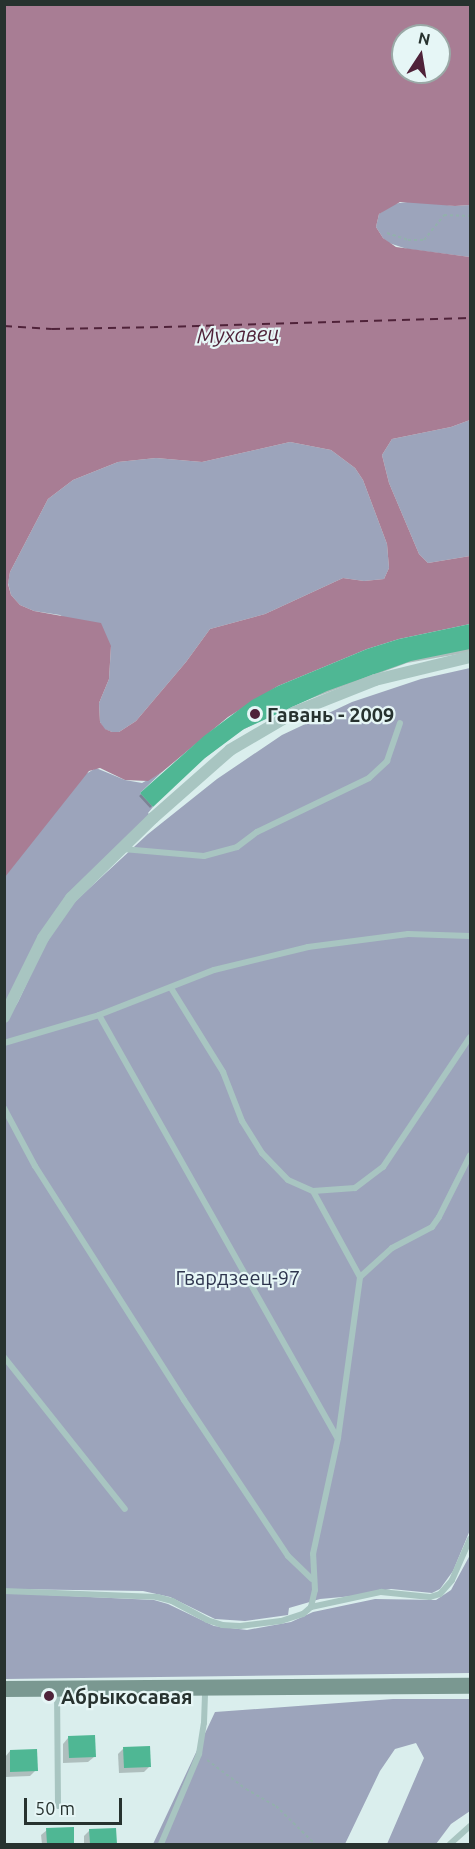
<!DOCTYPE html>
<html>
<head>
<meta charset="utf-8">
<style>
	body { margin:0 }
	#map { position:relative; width:475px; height:1849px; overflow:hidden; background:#daeeed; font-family:Ubuntu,sans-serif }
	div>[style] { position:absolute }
	.green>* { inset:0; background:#9ca4bb }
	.water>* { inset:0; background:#a87d94 }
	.shadow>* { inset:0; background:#0003 }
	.ferry>* { height:1.5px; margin-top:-0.75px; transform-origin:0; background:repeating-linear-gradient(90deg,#4f2239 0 8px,transparent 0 14px) }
	.building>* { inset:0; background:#4fb794 }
	.path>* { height:2px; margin-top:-1px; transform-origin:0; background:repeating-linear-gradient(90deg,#92b0ac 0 3px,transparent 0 6px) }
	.lane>* { height:6px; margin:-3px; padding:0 3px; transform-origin:3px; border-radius:3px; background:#a8c5c1 }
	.street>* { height:12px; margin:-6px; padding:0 6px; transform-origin:6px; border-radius:6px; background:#a8c5c1 }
	.secondary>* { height:16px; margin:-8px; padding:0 8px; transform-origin:8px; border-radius:8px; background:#7a9891 }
	.dots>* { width:16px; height:16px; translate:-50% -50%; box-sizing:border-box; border:3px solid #e6f6f6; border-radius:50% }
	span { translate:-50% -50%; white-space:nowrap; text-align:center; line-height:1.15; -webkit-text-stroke:4.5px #e6f6f6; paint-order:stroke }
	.poi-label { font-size:20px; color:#27322f; font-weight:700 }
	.left { translate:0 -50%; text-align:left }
	.park-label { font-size:20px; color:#2e354e }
	.water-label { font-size:21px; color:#4f2239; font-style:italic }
	.frame { position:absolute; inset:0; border:6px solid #27322f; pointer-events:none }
	.north { position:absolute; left:391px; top:24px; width:60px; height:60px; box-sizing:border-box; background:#e6f6f6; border:2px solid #9aa8a6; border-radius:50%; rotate:12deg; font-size:16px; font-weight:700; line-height:24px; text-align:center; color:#27322f }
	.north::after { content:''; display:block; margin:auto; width:21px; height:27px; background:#4f2239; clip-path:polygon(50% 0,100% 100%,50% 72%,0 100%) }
	.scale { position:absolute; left:24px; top:1798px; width:98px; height:27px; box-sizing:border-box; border:3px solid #27322f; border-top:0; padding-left:8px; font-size:18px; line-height:21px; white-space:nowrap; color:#27322f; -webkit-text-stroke:4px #e6f6f6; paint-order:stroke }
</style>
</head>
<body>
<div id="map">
	<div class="green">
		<div style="clip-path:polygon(415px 201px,455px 206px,470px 205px,470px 257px,407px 249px,389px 243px,383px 238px,376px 227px,379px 214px,392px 204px)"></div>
		<div style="clip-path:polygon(470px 420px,470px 556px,428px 563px,419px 554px,389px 483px,382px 455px,392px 439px,451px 427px)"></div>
		<div style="clip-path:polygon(290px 442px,331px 450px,355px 468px,363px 480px,387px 544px,389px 568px,384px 579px,364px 581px,343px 578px,265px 614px,210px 629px,186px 662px,136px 721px,119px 732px,112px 732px,104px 729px,100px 722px,99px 703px,109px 679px,111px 647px,60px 615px,34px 611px,20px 605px,11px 595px,8px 583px,10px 572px,48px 499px,73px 480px,118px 462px,156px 458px,202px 462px)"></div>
		<div style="clip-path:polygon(470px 668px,470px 1530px,453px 1571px,440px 1589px,432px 1593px,391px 1589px,353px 1596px,320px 1599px,289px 1608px,288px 1615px,245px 1621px,215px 1619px,170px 1597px,143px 1591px,5px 1589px,4px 1024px,18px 1002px,46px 942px,68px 908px,148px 834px,217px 779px,282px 735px,352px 702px,421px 679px)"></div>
		<div style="clip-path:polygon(96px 768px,125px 780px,142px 783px,162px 772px,140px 793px,153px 807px,148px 813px,153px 818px,84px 881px,5px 1011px,4px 877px,84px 775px)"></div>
		<div style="clip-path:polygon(470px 1555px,470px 1673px,5px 1679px,5px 1593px,154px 1600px,168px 1604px,214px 1626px,247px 1630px,291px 1622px,313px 1612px,375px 1599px,436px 1600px,451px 1590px)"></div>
		<div style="clip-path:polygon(393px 1699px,470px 1699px,470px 1811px,451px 1824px,436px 1844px,387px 1844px,424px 1758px,416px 1743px,395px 1749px,380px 1771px,345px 1844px,153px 1844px,215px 1712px)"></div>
	</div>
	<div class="water">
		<div style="clip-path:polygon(evenodd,5px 5px,470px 5px,470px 205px,455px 206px,400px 202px,379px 214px,376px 227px,383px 238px,396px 247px,470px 257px,470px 420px,451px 427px,392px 439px,382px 455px,389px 483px,419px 554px,428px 563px,470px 556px,470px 624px,399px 639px,367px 649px,278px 686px,228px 717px,162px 772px,148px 781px,125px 780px,100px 768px,89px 771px,5px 877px,5px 5px,403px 36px,439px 36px,439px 72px,403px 72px,403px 36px,5px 5px,290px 442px,331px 450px,355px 468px,363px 480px,387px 544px,389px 568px,384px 579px,364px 581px,343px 578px,265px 614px,210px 629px,186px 662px,136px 721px,119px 732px,112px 732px,105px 729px,100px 722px,99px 703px,109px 679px,111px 646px,101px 623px,34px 611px,20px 605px,11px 595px,8px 584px,10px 572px,48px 499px,73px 480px,118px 462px,156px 458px,202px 462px,290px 442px)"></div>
	</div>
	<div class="shadow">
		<div style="clip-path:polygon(470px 626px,470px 652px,407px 663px,299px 703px,240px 731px,201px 761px,150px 808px,139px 796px,205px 737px,399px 640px)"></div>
		<div style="clip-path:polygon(68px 1738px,94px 1757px,88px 1762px,63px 1763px,63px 1744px)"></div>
		<div style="clip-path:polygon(124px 1748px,149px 1767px,144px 1772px,119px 1773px,118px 1754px)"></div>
		<div style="clip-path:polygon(10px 1751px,36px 1770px,30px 1776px,5px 1777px,5px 1757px)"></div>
		<div style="clip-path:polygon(72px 1829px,73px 1844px,42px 1844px,41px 1835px,47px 1830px)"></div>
		<div style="clip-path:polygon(90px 1830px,115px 1830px,115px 1844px,84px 1844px,84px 1836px)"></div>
	</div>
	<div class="ferry">
		<div style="left:4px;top:326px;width:48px;rotate:3.6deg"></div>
		<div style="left:52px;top:329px;width:112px;rotate:-1deg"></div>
		<div style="left:164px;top:327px;width:306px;rotate:-1.7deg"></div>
	</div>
	<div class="building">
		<div style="clip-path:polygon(470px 624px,470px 649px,411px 661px,327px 691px,244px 729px,205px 758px,153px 807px,140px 793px,204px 736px,252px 700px,278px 686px,367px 649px,399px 639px)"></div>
		<div style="clip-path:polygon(95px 1735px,96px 1757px,69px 1758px,68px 1736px)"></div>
		<div style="clip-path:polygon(150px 1746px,151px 1767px,124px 1768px,123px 1747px)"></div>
		<div style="clip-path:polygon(37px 1749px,38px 1771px,10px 1772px,10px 1750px)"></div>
		<div style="clip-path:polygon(74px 1827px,74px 1844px,47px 1844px,46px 1828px)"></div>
		<div style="clip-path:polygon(116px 1828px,117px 1844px,90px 1844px,89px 1829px)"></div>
	</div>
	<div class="path">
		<div style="left:387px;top:233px;width:22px;rotate:18deg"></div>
		<div style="left:408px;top:240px;width:16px"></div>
		<div style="left:424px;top:240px;width:32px;rotate:-51deg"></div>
		<div style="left:444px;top:215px;width:26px;rotate:2deg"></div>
		<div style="left:207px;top:1760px;width:49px;rotate:36.6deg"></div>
		<div style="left:246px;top:1789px;width:34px;rotate:30deg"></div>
		<div style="left:276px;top:1806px;width:54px;rotate:44.3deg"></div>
	</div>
	<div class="lane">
		<div style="left:123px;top:849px;width:81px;rotate:4.9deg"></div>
		<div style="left:204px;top:856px;width:34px;rotate:-15deg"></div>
		<div style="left:237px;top:847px;width:25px;rotate:-37deg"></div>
		<div style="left:257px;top:832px;width:124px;rotate:-25.7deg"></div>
		<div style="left:369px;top:778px;width:25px;rotate:-43deg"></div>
		<div style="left:387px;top:761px;width:40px;rotate:-71.1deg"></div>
		<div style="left:171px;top:988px;width:99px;rotate:58.2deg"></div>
		<div style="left:223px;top:1072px;width:53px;rotate:68.8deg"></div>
		<div style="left:242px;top:1121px;width:38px;rotate:58deg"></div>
		<div style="left:262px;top:1153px;width:37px;rotate:46deg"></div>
		<div style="left:288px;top:1180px;width:27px;rotate:24deg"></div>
		<div style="left:313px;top:1191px;width:42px;rotate:-4.1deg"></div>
		<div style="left:355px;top:1188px;width:35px;rotate:-37deg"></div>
		<div style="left:383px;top:1167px;width:156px;rotate:-56.2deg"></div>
		<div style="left:99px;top:1015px;width:485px;rotate:60.6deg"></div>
		<div style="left:4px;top:1043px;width:99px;rotate:-16.4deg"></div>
		<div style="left:99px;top:1015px;width:123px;rotate:-21.4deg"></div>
		<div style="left:214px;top:970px;width:97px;rotate:-13.7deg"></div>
		<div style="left:308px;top:947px;width:101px;rotate:-7.4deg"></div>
		<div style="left:408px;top:934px;width:62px;rotate:1.8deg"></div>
		<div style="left:4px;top:1108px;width:66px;rotate:61.9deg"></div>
		<div style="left:35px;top:1166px;width:277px;rotate:57.5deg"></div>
		<div style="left:184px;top:1400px;width:187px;rotate:56.3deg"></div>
		<div style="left:288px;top:1556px;width:33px;rotate:44deg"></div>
		<div style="left:360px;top:1277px;width:43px;rotate:-42.2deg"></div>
		<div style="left:392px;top:1248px;width:45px;rotate:-27.7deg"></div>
		<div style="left:432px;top:1227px;width:12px;rotate:-55deg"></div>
		<div style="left:439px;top:1217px;width:69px;rotate:-63.4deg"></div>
		<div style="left:4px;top:1357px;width:194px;rotate:51.5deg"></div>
		<div style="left:4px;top:1591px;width:153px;rotate:2.2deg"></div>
		<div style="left:157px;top:1597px;width:16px;rotate:15deg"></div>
		<div style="left:172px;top:1601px;width:40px;rotate:28deg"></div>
		<div style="left:207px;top:1620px;width:16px;rotate:18deg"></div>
		<div style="left:222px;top:1625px;width:18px;rotate:3deg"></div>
		<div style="left:240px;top:1626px;width:41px;rotate:-7deg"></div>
		<div style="left:281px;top:1621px;width:23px;rotate:-18deg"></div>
		<div style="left:303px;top:1614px;width:11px;rotate:-41deg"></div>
		<div style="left:311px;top:1607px;width:17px;rotate:-77deg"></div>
		<div style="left:315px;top:1590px;width:36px;rotate:-93deg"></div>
		<div style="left:313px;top:1554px;width:119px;rotate:-77.8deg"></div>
		<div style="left:338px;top:1438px;width:162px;rotate:-82.2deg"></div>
		<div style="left:360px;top:1277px;width:98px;rotate:-118.7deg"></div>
		<div style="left:311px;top:1607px;width:72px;rotate:-12.1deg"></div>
		<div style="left:381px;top:1592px;width:49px;rotate:5.8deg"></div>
		<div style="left:430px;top:1597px;width:10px;rotate:-17deg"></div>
		<div style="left:440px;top:1594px;width:18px;rotate:-49deg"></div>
		<div style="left:452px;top:1580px;width:45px;rotate:-66.3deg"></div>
		<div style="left:57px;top:1689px;width:117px;rotate:89.5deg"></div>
		<div style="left:161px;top:1844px;width:98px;rotate:-67.1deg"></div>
		<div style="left:199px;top:1754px;width:31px;rotate:-81deg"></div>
		<div style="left:204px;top:1723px;width:35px;rotate:-88deg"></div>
		<div style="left:450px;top:1844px;width:27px;rotate:-42deg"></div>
	</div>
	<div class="street">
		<div style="left:4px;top:1017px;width:88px;rotate:-63.7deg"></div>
		<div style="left:43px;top:938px;width:49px;rotate:-55deg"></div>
		<div style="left:71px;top:898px;width:115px;rotate:-44.3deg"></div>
		<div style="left:153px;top:818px;width:103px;rotate:-41.4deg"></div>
		<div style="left:230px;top:750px;width:75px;rotate:-30.3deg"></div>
		<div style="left:295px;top:712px;width:86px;rotate:-21.8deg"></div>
		<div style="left:375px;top:680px;width:98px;rotate:-13.6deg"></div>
	</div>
	<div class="secondary">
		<div style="left:4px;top:1689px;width:466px;rotate:-0.4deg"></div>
	</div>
	<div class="dots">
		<div style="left:255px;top:714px;background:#4f2239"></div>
		<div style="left:49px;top:1696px;background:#4f2239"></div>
	</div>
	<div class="poi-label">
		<span class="left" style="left:267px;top:714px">Гавань - 2009</span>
		<span class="left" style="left:61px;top:1696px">Абрыкосавая</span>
	</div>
	<div class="park-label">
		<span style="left:238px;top:1277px">Гвардзеец-97</span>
	</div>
	<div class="water-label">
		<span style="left:238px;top:334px;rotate:-2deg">Мухавец</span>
	</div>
	<div class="frame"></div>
	<div class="north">N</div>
	<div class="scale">50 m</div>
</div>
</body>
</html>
